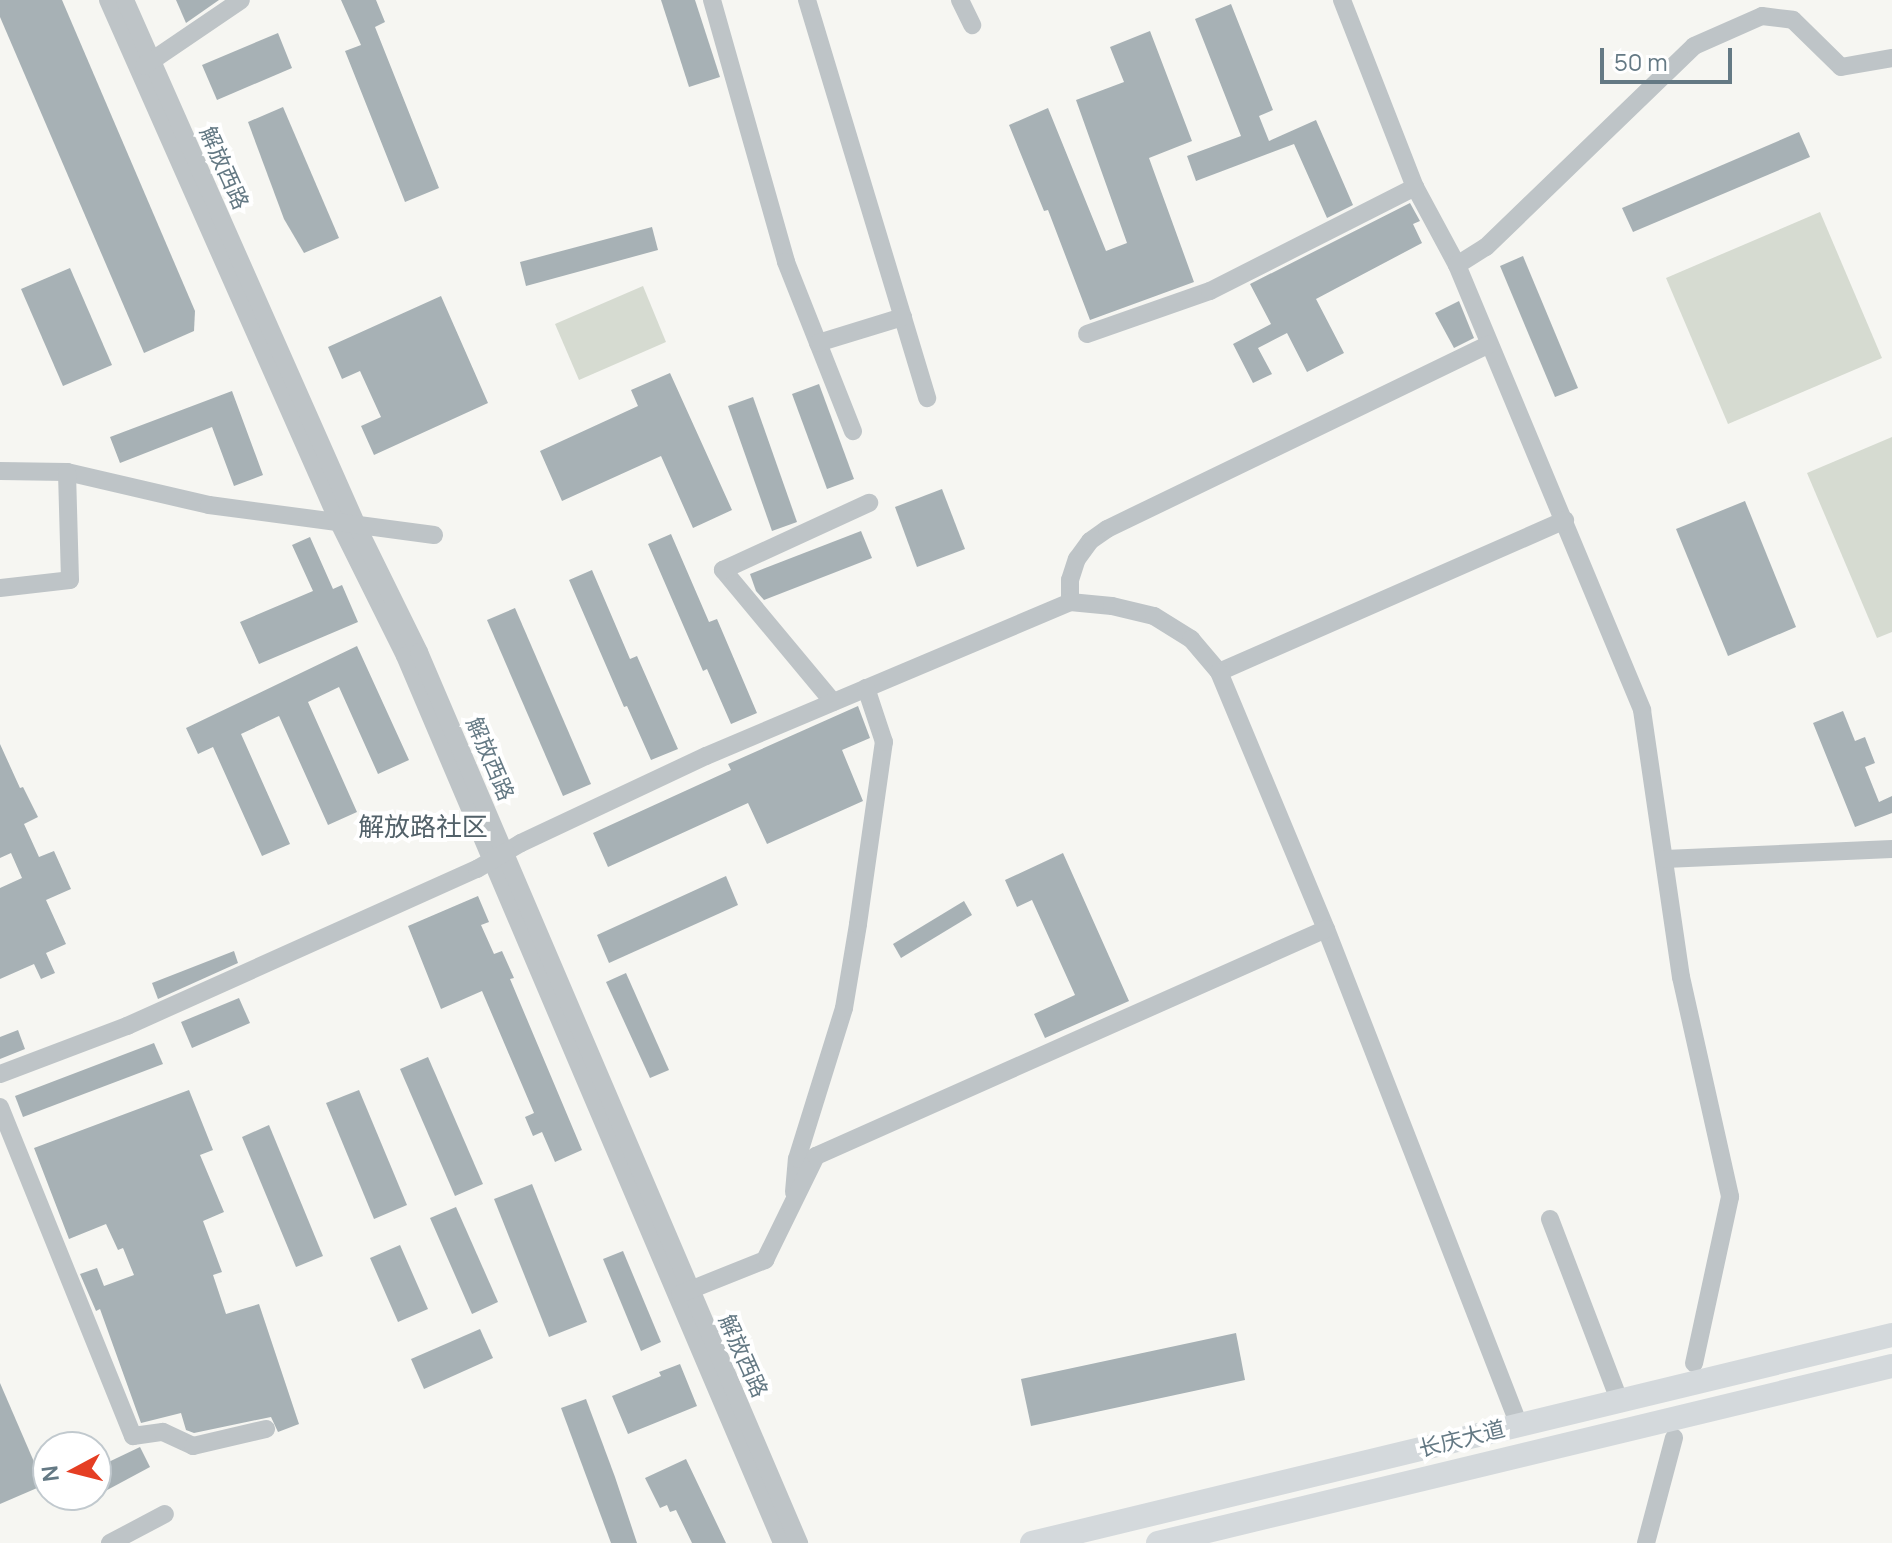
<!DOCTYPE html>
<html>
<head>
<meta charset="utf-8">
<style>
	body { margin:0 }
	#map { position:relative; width:1892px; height:1543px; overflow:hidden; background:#f6f6f2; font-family:Manrope,"Noto Sans SC",sans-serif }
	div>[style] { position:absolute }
	.green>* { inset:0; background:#d6dbd1 }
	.building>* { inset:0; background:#a7b1b5 }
	.minor>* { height:18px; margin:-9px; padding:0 9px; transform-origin:9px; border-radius:9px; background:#bec4c7 }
	.major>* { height:24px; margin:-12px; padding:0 12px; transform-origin:12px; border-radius:12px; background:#d4d9dc }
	span { translate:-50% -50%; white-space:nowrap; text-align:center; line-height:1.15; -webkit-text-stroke:8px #fff; paint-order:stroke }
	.street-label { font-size:22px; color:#647984 }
	.quarter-label { font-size:26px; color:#526169 }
	.north { position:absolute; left:32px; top:1431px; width:80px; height:80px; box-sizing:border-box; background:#fff; border:2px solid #c1c9ce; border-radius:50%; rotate:263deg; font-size:22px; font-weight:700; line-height:32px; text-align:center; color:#647984 }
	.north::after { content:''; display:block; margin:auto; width:28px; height:36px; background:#e53e23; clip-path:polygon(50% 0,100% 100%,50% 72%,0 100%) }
	.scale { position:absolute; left:1600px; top:48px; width:132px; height:36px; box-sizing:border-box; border:4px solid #647984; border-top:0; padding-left:10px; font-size:24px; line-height:28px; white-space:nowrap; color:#647984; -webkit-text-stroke:6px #fff; paint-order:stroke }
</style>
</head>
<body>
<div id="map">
	<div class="green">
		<div style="clip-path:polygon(1820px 212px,1882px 358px,1728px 424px,1666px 278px)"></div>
		<div style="clip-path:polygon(643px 286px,666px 342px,579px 380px,555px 324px)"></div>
		<div style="clip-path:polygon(1892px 437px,1892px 632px,1877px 638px,1807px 473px)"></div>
	</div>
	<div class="building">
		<div style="clip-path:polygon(0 0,62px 0,195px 311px,194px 331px,144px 353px,0 17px)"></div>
		<div style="clip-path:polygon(176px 0,219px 0,186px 23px)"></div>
		<div style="clip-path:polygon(341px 0,376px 0,385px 22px,375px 27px,439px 188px,405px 202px,345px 51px,361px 45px)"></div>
		<div style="clip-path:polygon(661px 0,695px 0,720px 77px,689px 87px)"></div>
		<div style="clip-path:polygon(1231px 4px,1273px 110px,1259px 116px,1269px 141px,1316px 120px,1353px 205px,1327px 218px,1294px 144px,1196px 181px,1187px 156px,1241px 136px,1195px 19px)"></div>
		<div style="clip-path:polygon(1150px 31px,1192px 141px,1149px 158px,1194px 282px,1090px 320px,1048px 210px,1044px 211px,1009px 125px,1048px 108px,1106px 251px,1127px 243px,1076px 100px,1124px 82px,1110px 47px)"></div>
		<div style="clip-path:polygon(278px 33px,292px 68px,217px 100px,202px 65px)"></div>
		<div style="clip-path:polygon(283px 107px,339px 238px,304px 253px,284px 219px,248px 122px)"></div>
		<div style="clip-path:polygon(1799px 132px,1810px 157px,1633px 232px,1622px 208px)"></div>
		<div style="clip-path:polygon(1410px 203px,1420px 221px,1413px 224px,1422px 243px,1316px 299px,1344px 353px,1307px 372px,1287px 333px,1258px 348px,1272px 374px,1253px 383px,1233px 344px,1271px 324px,1250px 284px)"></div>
		<div style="clip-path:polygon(652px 227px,658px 250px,526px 286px,520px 262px)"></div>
		<div style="clip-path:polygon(1523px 256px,1578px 388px,1555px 397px,1500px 266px)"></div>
		<div style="clip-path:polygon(70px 268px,112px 365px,63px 386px,21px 289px)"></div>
		<div style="clip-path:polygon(441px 296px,488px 403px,374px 455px,361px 426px,381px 417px,360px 371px,342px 379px,328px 347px)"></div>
		<div style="clip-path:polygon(1459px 301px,1474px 338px,1454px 348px,1435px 313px)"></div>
		<div style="clip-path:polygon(670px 373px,732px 510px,693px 528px,661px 456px,562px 501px,540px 451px,638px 406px,631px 390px)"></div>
		<div style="clip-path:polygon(819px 384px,854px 479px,827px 489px,792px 394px)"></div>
		<div style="clip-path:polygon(232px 391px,263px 475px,234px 486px,212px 427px,120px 463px,110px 437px)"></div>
		<div style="clip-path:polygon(753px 397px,797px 522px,772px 531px,728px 406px)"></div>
		<div style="clip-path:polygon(942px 489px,965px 549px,917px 567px,895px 507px)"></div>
		<div style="clip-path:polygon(1745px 501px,1796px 627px,1728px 656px,1676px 529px)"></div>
		<div style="clip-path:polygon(861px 531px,872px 558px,764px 600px,756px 591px,750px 574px)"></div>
		<div style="clip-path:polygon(671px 534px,709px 622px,717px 619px,757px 713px,731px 724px,707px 669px,703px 671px,648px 544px)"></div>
		<div style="clip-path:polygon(310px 537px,333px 589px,342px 585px,358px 622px,259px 664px,240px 622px,313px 591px,292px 545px)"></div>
		<div style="clip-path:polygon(592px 570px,630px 659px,637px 656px,678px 749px,651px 760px,627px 706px,624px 707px,569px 580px)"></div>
		<div style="clip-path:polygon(515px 608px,591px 784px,563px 796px,487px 620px)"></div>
		<div style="clip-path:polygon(357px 646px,409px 760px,378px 774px,339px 687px,308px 702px,357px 812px,328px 825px,279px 716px,241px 734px,290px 844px,262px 856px,213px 747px,198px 754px,186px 728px)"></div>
		<div style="clip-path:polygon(858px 706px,870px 738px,842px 750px,863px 801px,767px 844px,748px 803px,608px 867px,593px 833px,731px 770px,728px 764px)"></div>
		<div style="clip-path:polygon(1843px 711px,1855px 741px,1865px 737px,1875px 763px,1865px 767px,1879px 802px,1892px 796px,1892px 813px,1855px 827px,1813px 723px)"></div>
		<div style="clip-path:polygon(0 744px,20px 788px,23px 787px,38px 817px,24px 824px,39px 857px,54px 851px,71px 889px,46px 900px,66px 944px,46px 953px,55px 973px,41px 979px,34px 964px,0 979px,0 888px,22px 878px,11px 853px,0 858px)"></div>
		<div style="clip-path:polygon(1063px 853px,1129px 1001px,1045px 1038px,1034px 1014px,1075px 995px,1032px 900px,1017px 907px,1005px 880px)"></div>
		<div style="clip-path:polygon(726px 876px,738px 905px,609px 963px,597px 935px)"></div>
		<div style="clip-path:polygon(478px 896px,489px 922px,481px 925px,494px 954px,502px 951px,514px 978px,510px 979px,582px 1150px,555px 1162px,542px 1132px,533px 1136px,525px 1117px,534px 1113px,482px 991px,441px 1009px,408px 926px)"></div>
		<div style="clip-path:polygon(964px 901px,972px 915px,901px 958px,893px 944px)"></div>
		<div style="clip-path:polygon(234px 951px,238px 963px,158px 999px,152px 983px)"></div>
		<div style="clip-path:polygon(626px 973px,669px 1070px,650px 1078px,606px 982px)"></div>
		<div style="clip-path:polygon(239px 998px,250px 1023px,192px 1048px,181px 1022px)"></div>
		<div style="clip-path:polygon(18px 1030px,25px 1049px,0 1059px,0 1037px)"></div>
		<div style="clip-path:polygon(154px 1043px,163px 1064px,23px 1117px,15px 1096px)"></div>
		<div style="clip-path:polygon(428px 1057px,483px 1184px,455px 1196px,400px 1069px)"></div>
		<div style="clip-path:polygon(189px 1090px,213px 1150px,200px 1155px,224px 1212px,203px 1221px,222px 1272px,213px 1275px,226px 1314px,259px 1304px,299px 1424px,278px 1432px,271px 1417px,194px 1433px,186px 1430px,181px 1413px,141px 1423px,100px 1309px,96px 1311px,80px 1274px,97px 1268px,104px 1286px,134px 1275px,123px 1248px,118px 1250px,106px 1224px,69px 1239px,34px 1148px)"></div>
		<div style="clip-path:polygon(359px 1090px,407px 1205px,374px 1219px,326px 1103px)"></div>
		<div style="clip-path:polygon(269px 1125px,323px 1256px,296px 1267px,242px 1137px)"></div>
		<div style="clip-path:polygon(532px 1184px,587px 1322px,549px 1337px,494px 1199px)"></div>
		<div style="clip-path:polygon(456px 1207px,498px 1302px,472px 1314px,430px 1218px)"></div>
		<div style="clip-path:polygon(400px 1245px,428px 1309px,398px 1322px,370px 1258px)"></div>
		<div style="clip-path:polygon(623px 1251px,661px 1342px,641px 1351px,603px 1259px)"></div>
		<div style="clip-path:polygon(480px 1329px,493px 1358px,424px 1389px,411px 1359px)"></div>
		<div style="clip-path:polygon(1236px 1333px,1245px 1380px,1031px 1426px,1021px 1379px)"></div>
		<div style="clip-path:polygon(680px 1364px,697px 1406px,628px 1434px,612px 1396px,661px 1376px,659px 1372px)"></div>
		<div style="clip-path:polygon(0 1383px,44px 1485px,0 1504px)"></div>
		<div style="clip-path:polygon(586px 1399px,615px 1477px,637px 1543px,611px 1543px,561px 1408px)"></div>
		<div style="clip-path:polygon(140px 1447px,150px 1467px,96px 1496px,96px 1468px)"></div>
		<div style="clip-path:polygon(686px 1459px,726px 1543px,692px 1543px,676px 1510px,670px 1512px,667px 1505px,660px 1508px,645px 1478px)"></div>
	</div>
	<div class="minor">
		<div style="left:108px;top:0;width:572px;rotate:66.17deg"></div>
		<div style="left:339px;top:523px;width:148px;rotate:63.6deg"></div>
		<div style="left:405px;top:656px;width:964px;rotate:66.97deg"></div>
		<div style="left:125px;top:0;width:582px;rotate:66.17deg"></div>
		<div style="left:360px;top:532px;width:134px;rotate:63.8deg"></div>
		<div style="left:419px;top:652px;width:969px;rotate:66.9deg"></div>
		<div style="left:712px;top:0;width:272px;rotate:74.2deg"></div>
		<div style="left:786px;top:262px;width:182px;rotate:68.4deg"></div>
		<div style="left:807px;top:0;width:416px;rotate:73.2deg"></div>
		<div style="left:960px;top:0;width:28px;rotate:64deg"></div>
		<div style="left:1342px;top:0;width:201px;rotate:68.7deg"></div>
		<div style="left:1415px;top:187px;width:89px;rotate:61.7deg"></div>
		<div style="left:1457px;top:265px;width:482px;rotate:67.4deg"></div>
		<div style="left:1642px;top:710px;width:270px;rotate:81.7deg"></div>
		<div style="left:1681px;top:977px;width:225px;rotate:77.4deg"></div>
		<div style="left:1730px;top:1197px;width:170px;rotate:102.2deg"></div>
		<div style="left:144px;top:66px;width:117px;rotate:-34.2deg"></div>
		<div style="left:1457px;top:265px;width:34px;rotate:-32deg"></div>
		<div style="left:1486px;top:247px;width:289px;rotate:-44deg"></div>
		<div style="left:1694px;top:46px;width:74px;rotate:-23.8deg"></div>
		<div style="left:1762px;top:16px;width:31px;rotate:7deg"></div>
		<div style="left:1793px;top:20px;width:67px;rotate:44.4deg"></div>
		<div style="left:1841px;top:67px;width:52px;rotate:-10deg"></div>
		<div style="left:1087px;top:334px;width:130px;rotate:-19.3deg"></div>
		<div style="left:1210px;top:291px;width:230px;rotate:-26.9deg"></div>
		<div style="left:818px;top:343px;width:89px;rotate:-17deg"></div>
		<div style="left:0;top:471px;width:67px;rotate:0.9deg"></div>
		<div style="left:67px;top:472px;width:146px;rotate:13.1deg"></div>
		<div style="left:209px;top:505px;width:227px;rotate:7.6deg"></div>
		<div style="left:0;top:588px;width:70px;rotate:-6.5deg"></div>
		<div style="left:70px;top:580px;width:108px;rotate:-91.6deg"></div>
		<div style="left:1070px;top:602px;width:22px;rotate:-90deg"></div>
		<div style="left:1070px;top:580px;width:22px;rotate:-72deg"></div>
		<div style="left:1077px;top:559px;width:22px;rotate:-54deg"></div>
		<div style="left:1090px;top:541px;width:21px;rotate:-35deg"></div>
		<div style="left:1107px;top:529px;width:424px;rotate:-25.8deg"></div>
		<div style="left:1219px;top:672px;width:378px;rotate:-23.7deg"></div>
		<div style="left:833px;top:702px;width:172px;rotate:-129.8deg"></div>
		<div style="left:723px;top:570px;width:161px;rotate:-24.7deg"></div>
		<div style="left:1665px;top:859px;width:227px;rotate:-2.5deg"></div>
		<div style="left:0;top:1074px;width:136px;rotate:-20.7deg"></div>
		<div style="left:127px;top:1026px;width:384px;rotate:-24.2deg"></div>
		<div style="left:477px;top:869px;width:51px;rotate:-30.6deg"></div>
		<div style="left:521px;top:843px;width:204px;rotate:-25.2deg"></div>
		<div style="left:706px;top:756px;width:395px;rotate:-22.9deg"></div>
		<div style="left:1070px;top:602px;width:42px;rotate:5.4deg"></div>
		<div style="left:1112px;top:606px;width:43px;rotate:13.4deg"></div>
		<div style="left:1154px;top:616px;width:44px;rotate:31.9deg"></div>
		<div style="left:1191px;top:639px;width:43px;rotate:49.7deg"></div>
		<div style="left:1219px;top:672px;width:278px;rotate:67.4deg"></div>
		<div style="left:1326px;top:929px;width:532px;rotate:68.74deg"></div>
		<div style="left:0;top:1107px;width:355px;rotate:68deg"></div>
		<div style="left:133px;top:1436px;width:30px;rotate:-8deg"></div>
		<div style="left:163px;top:1432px;width:33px;rotate:25deg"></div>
		<div style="left:193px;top:1446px;width:75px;rotate:-13.1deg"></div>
		<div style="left:794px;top:1192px;width:33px;rotate:-85deg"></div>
		<div style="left:797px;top:1159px;width:158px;rotate:-72.7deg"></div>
		<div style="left:844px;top:1008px;width:85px;rotate:-80.5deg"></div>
		<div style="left:858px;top:924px;width:184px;rotate:-81.9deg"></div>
		<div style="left:884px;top:742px;width:57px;rotate:-108.4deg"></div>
		<div style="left:1550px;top:1219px;width:194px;rotate:69.1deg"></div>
		<div style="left:680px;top:1294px;width:92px;rotate:-21.8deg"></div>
		<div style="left:765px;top:1260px;width:116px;rotate:-63.9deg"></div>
		<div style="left:816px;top:1156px;width:558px;rotate:-23.99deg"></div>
		<div style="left:110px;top:1543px;width:62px;rotate:-27.8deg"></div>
		<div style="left:1646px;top:1543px;width:109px;rotate:-75.1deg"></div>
	</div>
	<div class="major">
		<div style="left:1032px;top:1543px;width:885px;rotate:-13.6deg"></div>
		<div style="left:1158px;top:1543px;width:755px;rotate:-13.56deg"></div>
	</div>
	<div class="street-label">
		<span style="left:224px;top:168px;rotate:66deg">解放西路</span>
		<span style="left:490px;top:759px;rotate:67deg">解放西路</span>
		<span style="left:743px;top:1356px;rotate:66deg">解放西路</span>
		<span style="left:1462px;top:1439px;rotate:-14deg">长庆大道</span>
	</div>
	<div class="quarter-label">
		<span style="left:423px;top:827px">解放路社区</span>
	</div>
	<div class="north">N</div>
	<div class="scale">50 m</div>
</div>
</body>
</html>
